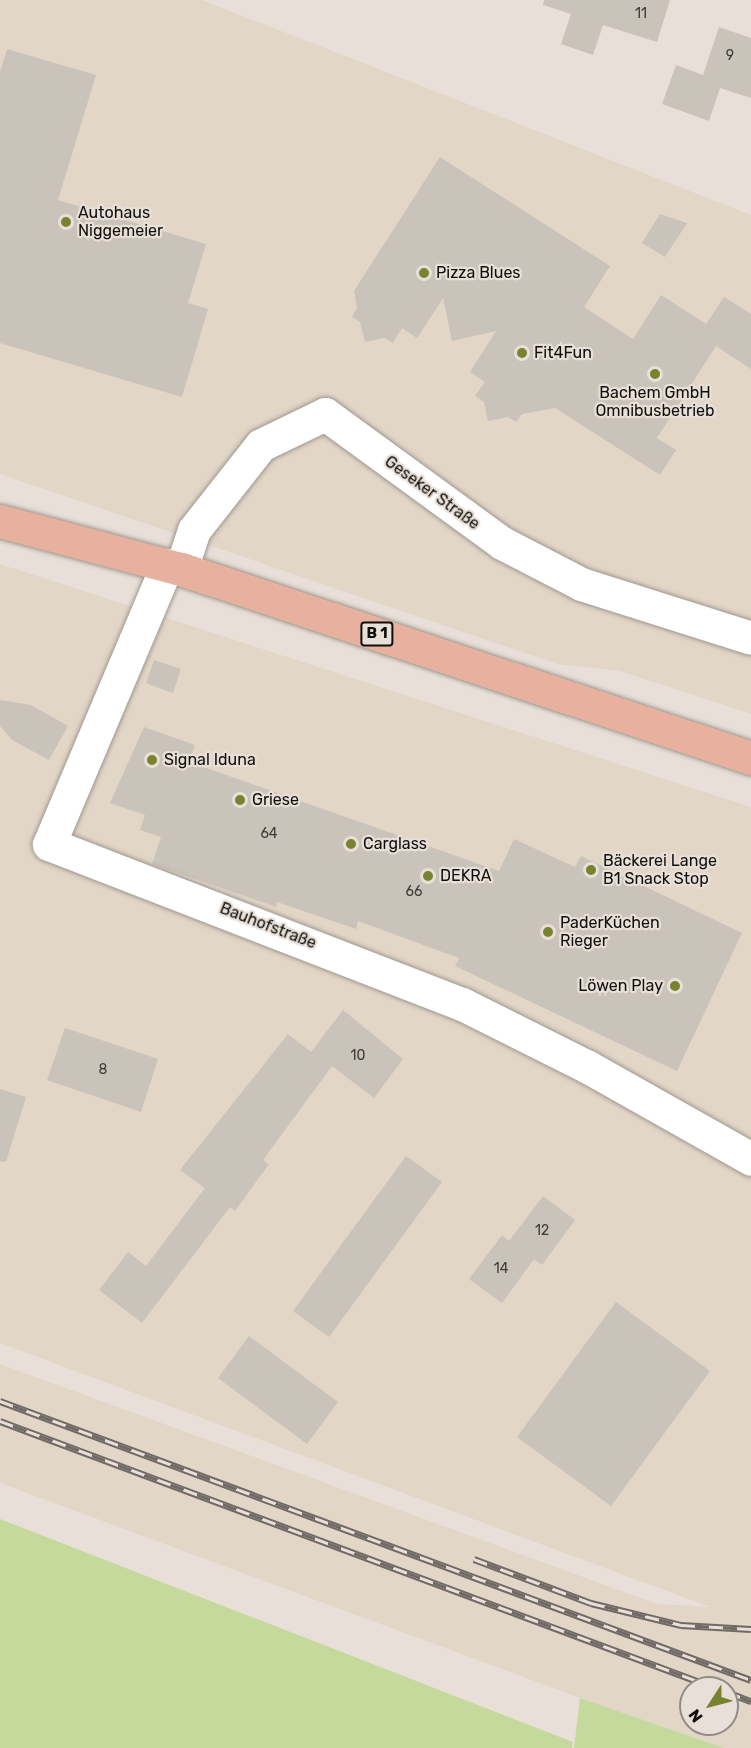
<!DOCTYPE html>
<html>
<head>
<meta charset="utf-8">
<style>
	body { margin:0 }
	#map { position:relative; width:751px; height:1748px; overflow:hidden; background:#e8e0d8; font-family:Rubik,sans-serif }
	div>[style] { position:absolute }
	.built>* { inset:0; background:#e2d6c7 }
	.green>* { inset:0; background:#c5d99d }
	.building>* { inset:0; background:#c9c3ba }
	.roads { filter:drop-shadow(0 0 2px #9f9890) drop-shadow(0 0 2px #9f9890) }
	.street>* { height:33px; margin:-16.5px; padding:0 16.5px; transform-origin:16.5px; border-radius:16.5px; background:#fff }
	.primary>* { height:33px; margin:-16.5px; padding:0 16.5px; transform-origin:16.5px; border-radius:16.5px; background:#e7b09f }
	.rail>* { height:7px; margin-top:-3.5px; transform-origin:0; background:repeating-linear-gradient(90deg,#e8e0d8 0 14px,#6f6a65 0 28px); box-sizing:border-box; border-block:2px solid #6f6a65 }
	.dots>* { width:16px; height:16px; translate:-50% -50%; box-sizing:border-box; border:3px solid #e8e0d8; border-radius:50% }
	span { translate:-50% -50%; white-space:nowrap; text-align:center; line-height:1.15; -webkit-text-stroke:4.5px #e8e0d8; paint-order:stroke }
	.number-label { font-size:14px; color:#3e3b37 }
	.number-label span { -webkit-text-stroke-width:0 }
	.shield-label span { padding:2px 4px; background:#e8e0d8; border:2px solid; border-radius:4px; -webkit-text-stroke-width:0 }
	.shield-label { font-size:15px; color:#100e0b; font-weight:700 }
	.poi-label { font-size:16px; color:#100e0b }
	.left { translate:0 -50%; text-align:left }
	.right { translate:-100% -50%; text-align:right }
	.street-label { font-size:16px; color:#100e0b }
	.north { position:absolute; left:679px; top:1676px; width:60px; height:60px; box-sizing:border-box; background:#e8e0d8; border:2px solid #928c86; border-radius:50%; rotate:234deg; font-size:16px; font-weight:700; line-height:24px; text-align:center; color:#100e0b }
	.north::after { content:''; display:block; margin:auto; width:21px; height:27px; background:#79832f; clip-path:polygon(50% 0,100% 100%,50% 72%,0 100%) }
</style>
</head>
<body>
<div id="map">
	<div class="built">
		<div style="clip-path:polygon(0 0,202px 0,751px 215px,751px 714px,620px 671px,557px 664px,0 474px)"></div>
		<div style="clip-path:polygon(evenodd,0 564px,751px 807px,751px 1748px,724px 1748px,580px 1698px,0 1483px,0 1364px,657px 1604px,710px 1607px,0 1343px,0 564px,691px 1688px,727px 1688px,727px 1724px,691px 1724px,691px 1688px)"></div>
	</div>
	<div class="green">
		<div style="clip-path:polygon(0 1519px,573px 1742px,572px 1748px,0 1748px)"></div>
		<div style="clip-path:polygon(580px 1698px,724px 1748px,574px 1748px)"></div>
	</div>
	<div class="building">
		<div style="clip-path:polygon(544px 0,670px 0,657px 42px,603px 25px,593px 55px,561px 44px,571px 14px,543px 5px)"></div>
		<div style="clip-path:polygon(719px 27px,751px 38px,751px 98px,720px 88px,709px 121px,662px 104px,676px 65px,703px 75px)"></div>
		<div style="clip-path:polygon(7px 49px,96px 75px,58px 200px,206px 244px,188px 303px,208px 309px,182px 397px,0 343px,0 72px)"></div>
		<div style="clip-path:polygon(440px 157px,610px 266px,584px 307px,633px 339px,661px 295px,706px 324px,724px 297px,751px 314px,751px 369px,716px 346px,657px 438px,676px 450px,660px 475px,555px 408px,522px 414px,516px 422px,508px 417px,488px 421px,484px 402px,475px 396px,485px 382px,470px 372px,496px 331px,452px 341px,443px 298px,417px 338px,402px 328px,393px 343px,384px 338px,365px 342px,360px 322px,352px 317px,357px 308px,354px 291px)"></div>
		<div style="clip-path:polygon(660px 214px,687px 223px,665px 257px,642px 243px)"></div>
		<div style="clip-path:polygon(154px 660px,181px 669px,173px 693px,146px 683px)"></div>
		<div style="clip-path:polygon(0 700px,31px 705px,68px 726px,49px 760px,12px 740px,0 726px)"></div>
		<div style="clip-path:polygon(144px 727px,195px 745px,189px 762px,499px 871px,514px 839px,575px 867px,581px 856px,742px 933px,677px 1071px,455px 966px,459px 958px,358px 921px,356px 929px,277px 902px,276px 907px,152px 864px,161px 837px,140px 830px,145px 815px,110px 803px)"></div>
		<div style="clip-path:polygon(343px 1010px,403px 1059px,374px 1098px,332px 1066px,263px 1160px,269px 1164px,235px 1211px,230px 1207px,142px 1323px,99px 1290px,128px 1252px,146px 1266px,205px 1188px,180px 1170px,288px 1034px,311px 1052px)"></div>
		<div style="clip-path:polygon(65px 1028px,158px 1059px,141px 1112px,47px 1080px)"></div>
		<div style="clip-path:polygon(0 1089px,26px 1097px,6px 1162px,0 1161px)"></div>
		<div style="clip-path:polygon(406px 1156px,442px 1182px,329px 1337px,293px 1311px)"></div>
		<div style="clip-path:polygon(543px 1196px,575px 1220px,542px 1265px,534px 1259px,502px 1303px,469px 1279px,502px 1235px,509px 1241px)"></div>
		<div style="clip-path:polygon(616px 1302px,710px 1371px,611px 1506px,517px 1437px)"></div>
		<div style="clip-path:polygon(249px 1336px,338px 1402px,307px 1444px,218px 1378px)"></div>
	</div>
	<div class="roads">
		<div class="street">
			<div style="left:167px;top:565px;width:303px;rotate:112.9deg"></div>
			<div style="left:49px;top:844px;width:443px;rotate:21.2deg"></div>
			<div style="left:462px;top:1004px;width:141px;rotate:26.6deg"></div>
			<div style="left:588px;top:1067px;width:187px;rotate:29.4deg"></div>
			<div style="left:181px;top:569px;width:41px;rotate:-71.6deg"></div>
			<div style="left:194px;top:530px;width:108px;rotate:-51.8deg"></div>
			<div style="left:261px;top:445px;width:71px;rotate:-25.8deg"></div>
			<div style="left:325px;top:414px;width:219px;rotate:36.1deg"></div>
			<div style="left:502px;top:543px;width:89px;rotate:27.4deg"></div>
			<div style="left:581px;top:584px;width:178px;rotate:17.6deg"></div>
		</div>
		<div class="primary">
			<div style="left:0;top:521px;width:187px;rotate:14.9deg"></div>
			<div style="left:181px;top:569px;width:601px;rotate:18.34deg"></div>
		</div>
	</div>
	<div class="rail">
		<div style="left:0;top:1401px;width:801px;rotate:20.38deg"></div>
		<div style="left:0;top:1421px;width:764px;rotate:20.45deg"></div>
		<div style="left:474px;top:1559px;width:125px;rotate:20.6deg"></div>
		<div style="left:591px;top:1603px;width:93px;rotate:13.7deg"></div>
		<div style="left:681px;top:1625px;width:70px;rotate:3.3deg"></div>
		<div style="left:727px;top:1692px;width:26px;rotate:21deg"></div>
	</div>
	<div class="dots">
		<div style="left:66px;top:222px;background:#79832f"></div>
		<div style="left:424px;top:273px;background:#79832f"></div>
		<div style="left:522px;top:353px;background:#79832f"></div>
		<div style="left:655px;top:374px;background:#79832f"></div>
		<div style="left:152px;top:760px;background:#79832f"></div>
		<div style="left:240px;top:800px;background:#79832f"></div>
		<div style="left:351px;top:844px;background:#79832f"></div>
		<div style="left:591px;top:870px;background:#79832f"></div>
		<div style="left:428px;top:876px;background:#79832f"></div>
		<div style="left:548px;top:932px;background:#79832f"></div>
		<div style="left:675px;top:986px;background:#79832f"></div>
	</div>
	<div class="number-label">
		<span style="left:641px;top:14px">11</span>
		<span style="left:730px;top:56px">9</span>
		<span style="left:269px;top:834px">64</span>
		<span style="left:414px;top:892px">66</span>
		<span style="left:358px;top:1056px">10</span>
		<span style="left:103px;top:1070px">8</span>
		<span style="left:542px;top:1231px">12</span>
		<span style="left:501px;top:1269px">14</span>
	</div>
	<div class="shield-label">
		<span style="left:377px;top:634px">B 1</span>
	</div>
	<div class="poi-label">
		<span class="left" style="left:78px;top:222px">Autohaus<br>Niggemeier</span>
		<span class="left" style="left:436px;top:273px">Pizza Blues</span>
		<span class="left" style="left:534px;top:353px">Fit4Fun</span>
		<span style="left:655px;top:402px">Bachem GmbH<br>Omnibusbetrieb</span>
		<span class="left" style="left:164px;top:760px">Signal Iduna</span>
		<span class="left" style="left:252px;top:800px">Griese</span>
		<span class="left" style="left:363px;top:844px">Carglass</span>
		<span class="left" style="left:603px;top:870px">Bäckerei Lange<br>B1 Snack Stop</span>
		<span class="left" style="left:440px;top:876px">DEKRA</span>
		<span class="left" style="left:560px;top:932px">PaderKüchen<br>Rieger</span>
		<span class="right" style="left:663px;top:986px">Löwen Play</span>
	</div>
	<div class="street-label">
		<span style="left:432px;top:493px;rotate:36deg">Geseker Straße</span>
		<span style="left:268px;top:926px;rotate:21deg">Bauhofstraße</span>
	</div>
	<div class="north">N</div>
</div>
</body>
</html>
